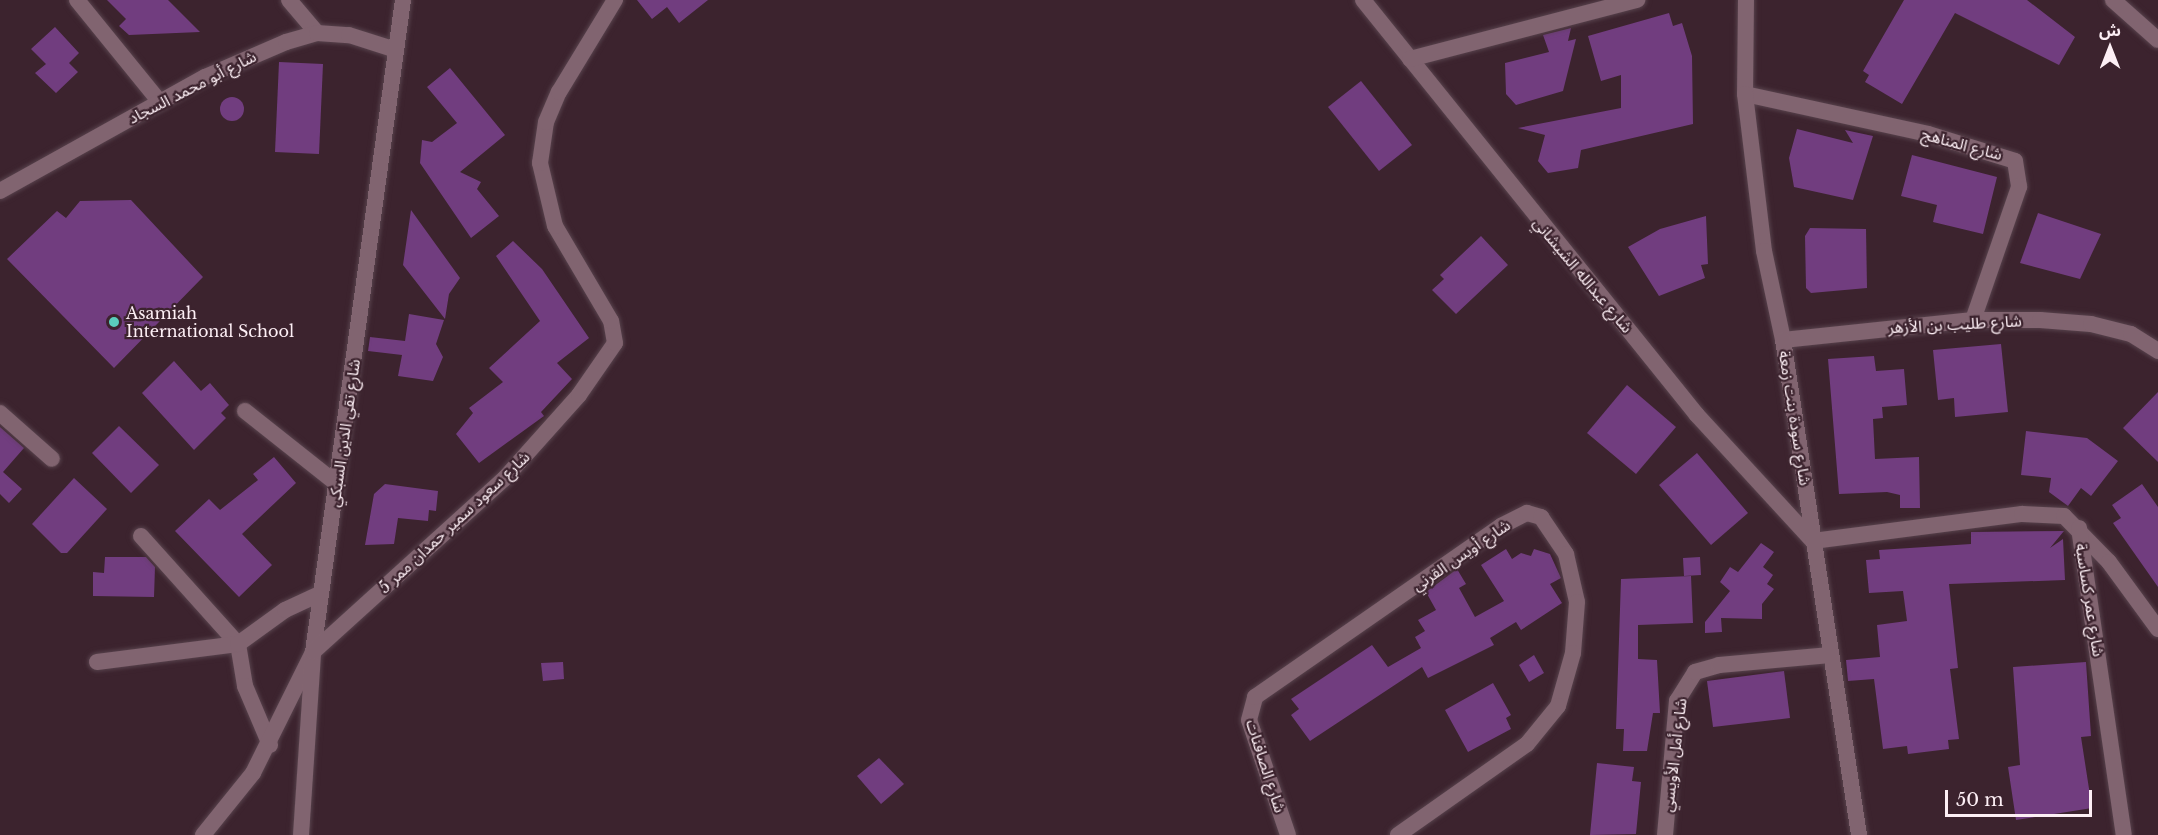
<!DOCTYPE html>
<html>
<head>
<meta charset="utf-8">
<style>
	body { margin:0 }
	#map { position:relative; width:2158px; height:835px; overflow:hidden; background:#3c232e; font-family:"Libre Baskerville","Noto Sans Arabic",serif }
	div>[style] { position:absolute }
	.building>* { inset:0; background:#713d7f }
	.round { border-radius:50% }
	.roads { filter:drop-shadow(0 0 2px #57424c) drop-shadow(0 0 2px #57424c) }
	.minor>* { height:16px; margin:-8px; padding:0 8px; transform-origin:8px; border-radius:8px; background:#816470 }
	.tertiary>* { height:16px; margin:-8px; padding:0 8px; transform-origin:8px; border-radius:8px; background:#816470 }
	.dots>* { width:16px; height:16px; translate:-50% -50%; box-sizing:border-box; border:3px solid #3c232e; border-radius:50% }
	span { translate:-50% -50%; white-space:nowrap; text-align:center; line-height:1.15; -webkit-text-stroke:4.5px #3c232e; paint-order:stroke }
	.street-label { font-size:16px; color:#fdeff5 }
	.poi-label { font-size:16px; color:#fdeff5 }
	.left { translate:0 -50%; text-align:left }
	.north { position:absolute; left:2080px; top:18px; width:60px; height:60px; -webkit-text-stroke:4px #3c232e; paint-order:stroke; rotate:0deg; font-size:16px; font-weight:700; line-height:24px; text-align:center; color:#fdeff5 }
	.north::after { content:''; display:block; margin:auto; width:21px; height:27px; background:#fdeff5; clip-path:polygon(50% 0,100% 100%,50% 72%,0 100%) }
	.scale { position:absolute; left:1945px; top:790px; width:147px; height:27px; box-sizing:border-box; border:3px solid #fdeff5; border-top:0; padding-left:8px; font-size:18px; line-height:21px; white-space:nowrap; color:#fdeff5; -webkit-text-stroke:4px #3c232e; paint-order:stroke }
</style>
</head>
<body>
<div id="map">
	<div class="building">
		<div style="clip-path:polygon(107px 0,168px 0,200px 32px,129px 35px,119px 26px,126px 19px)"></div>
		<div style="clip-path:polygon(637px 0,708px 0,679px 23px,667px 7px,652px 19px)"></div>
		<div style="clip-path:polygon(1904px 0,2027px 0,2075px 37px,2059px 65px,1955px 13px,1902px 104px,1865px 82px,1869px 75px,1863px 71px)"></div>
		<div style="clip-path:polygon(1669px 13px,1673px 26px,1682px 23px,1692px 56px,1693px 124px,1581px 150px,1578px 168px,1548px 173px,1538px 161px,1545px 135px,1518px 128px,1621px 108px,1621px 75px,1601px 81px,1588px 36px)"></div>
		<div style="clip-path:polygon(55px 27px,79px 53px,69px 63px,78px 72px,56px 93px,35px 73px,46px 64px,31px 49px)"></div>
		<div style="clip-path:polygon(1571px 28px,1568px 41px,1576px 39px,1563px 91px,1516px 105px,1506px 94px,1505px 63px,1549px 52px,1543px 35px)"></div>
		<div style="clip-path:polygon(279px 62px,323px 64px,319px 154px,275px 152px)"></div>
		<div style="clip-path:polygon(450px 68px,505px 135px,460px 172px,481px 182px,477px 189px,499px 216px,471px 238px,420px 163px,422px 140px,432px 142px,457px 123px,427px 87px)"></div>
		<div style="clip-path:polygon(1361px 81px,1412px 145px,1379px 171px,1328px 107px)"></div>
		<div class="round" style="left:220px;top:97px;width:24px;height:24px"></div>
		<div style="clip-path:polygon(1797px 129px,1853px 143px,1845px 130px,1873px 136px,1853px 200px,1794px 187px,1789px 158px)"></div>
		<div style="clip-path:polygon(1912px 155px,1997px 177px,1983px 234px,1933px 222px,1937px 205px,1901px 196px)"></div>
		<div style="clip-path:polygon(131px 200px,203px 277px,114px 368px,7px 259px,57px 211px,66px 218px,80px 201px)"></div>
		<div style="clip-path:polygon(411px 210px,460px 278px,449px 294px,445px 319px,403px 265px)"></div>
		<div style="clip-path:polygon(2038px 213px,2101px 234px,2080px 279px,2020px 263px)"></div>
		<div style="clip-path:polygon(1706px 216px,1708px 264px,1701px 265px,1705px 278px,1659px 296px,1628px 247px,1660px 229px)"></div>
		<div style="clip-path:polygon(1810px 228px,1866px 229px,1867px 288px,1811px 293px,1806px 288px,1805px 236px)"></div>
		<div style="clip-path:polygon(1481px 236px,1508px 265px,1456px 314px,1432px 290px,1444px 279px,1440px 275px)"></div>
		<div style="clip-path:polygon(513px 241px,542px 269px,589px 338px,557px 363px,572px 379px,541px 412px,544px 416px,479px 463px,456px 434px,473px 413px,469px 408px,503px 382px,489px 368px,540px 321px,496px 256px)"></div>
		<div style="clip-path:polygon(409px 314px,444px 320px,436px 344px,443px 357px,433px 381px,398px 376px,402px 355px,368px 351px,370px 337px,405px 341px)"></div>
		<div style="clip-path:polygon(2001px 344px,2008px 412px,1955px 417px,1954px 398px,1938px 400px,1933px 350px)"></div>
		<div style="clip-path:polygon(1874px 356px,1876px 371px,1904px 369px,1907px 405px,1882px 407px,1883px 418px,1873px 419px,1875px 459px,1919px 457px,1920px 508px,1900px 508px,1900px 495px,1887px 492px,1839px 494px,1828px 359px)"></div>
		<div style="clip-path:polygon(174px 361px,201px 391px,210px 383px,229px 405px,221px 413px,226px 418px,194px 450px,142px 393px)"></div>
		<div style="clip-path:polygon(1627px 385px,1676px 427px,1636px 474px,1587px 433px)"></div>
		<div style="clip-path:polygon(2158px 392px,2158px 462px,2123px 428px)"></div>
		<div style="clip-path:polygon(119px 426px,159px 465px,131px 493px,92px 453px)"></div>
		<div style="clip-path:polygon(0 427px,24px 448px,3px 472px,22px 489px,9px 503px,0 494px)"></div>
		<div style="clip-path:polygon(2026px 431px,2087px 438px,2118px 461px,2091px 496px,2081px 488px,2068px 506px,2049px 492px,2051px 478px,2021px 475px)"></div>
		<div style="clip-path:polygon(1697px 453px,1748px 513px,1711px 545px,1659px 485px)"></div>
		<div style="clip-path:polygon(274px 457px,296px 483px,242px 534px,272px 565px,239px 597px,175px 531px,209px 499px,220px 510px,258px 480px,253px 474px)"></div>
		<div style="clip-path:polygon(74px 478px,107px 509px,67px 553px,61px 553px,32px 524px)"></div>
		<div style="clip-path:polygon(385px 484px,438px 491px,436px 511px,429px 510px,428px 521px,398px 518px,394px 544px,365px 545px,374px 494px)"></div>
		<div style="clip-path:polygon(2142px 484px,2158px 507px,2158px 587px,2113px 523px,2121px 518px,2112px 505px)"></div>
		<div style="clip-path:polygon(2064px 531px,2050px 548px,2063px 539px,2065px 580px,1949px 584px,1958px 668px,1950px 669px,1959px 739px,1948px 740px,1949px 749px,1908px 754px,1907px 746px,1883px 749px,1874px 679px,1848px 681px,1846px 660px,1880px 657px,1877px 625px,1907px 621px,1903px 591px,1869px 593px,1866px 560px,1880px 559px,1879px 550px,1971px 544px,1971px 532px)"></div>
		<div style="clip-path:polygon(1761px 543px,1774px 552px,1763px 567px,1773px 575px,1767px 584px,1774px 589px,1762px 604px,1762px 619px,1721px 618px,1722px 632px,1705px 633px,1705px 622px,1730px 591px,1720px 582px,1730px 567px,1738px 572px)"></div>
		<div style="clip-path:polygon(1506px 549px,1512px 559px,1521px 553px,1531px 556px,1534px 549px,1550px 554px,1561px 578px,1550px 584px,1562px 603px,1521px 630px,1516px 622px,1490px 638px,1494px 645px,1428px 678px,1422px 667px,1310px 741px,1291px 715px,1299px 709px,1291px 699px,1372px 645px,1388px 667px,1421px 648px,1415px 637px,1425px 631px,1418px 620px,1436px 610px,1426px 592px,1457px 569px,1466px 584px,1459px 588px,1475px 617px,1504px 601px,1481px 565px)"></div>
		<div style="clip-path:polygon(105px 557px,146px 557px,155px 567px,154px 597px,93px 596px,93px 572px,104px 573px)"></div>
		<div style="clip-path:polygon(1700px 557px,1701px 575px,1684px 576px,1683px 558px)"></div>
		<div style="clip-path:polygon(1691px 576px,1693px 623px,1638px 625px,1638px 659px,1657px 660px,1660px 713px,1653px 713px,1647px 751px,1623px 751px,1624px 729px,1616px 729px,1621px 579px)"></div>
		<div style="clip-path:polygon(1534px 655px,1544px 673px,1529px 682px,1519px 665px)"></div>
		<div style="clip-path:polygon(563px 662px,564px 679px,543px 681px,541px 663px)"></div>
		<div style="clip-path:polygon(2086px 662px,2091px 736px,2081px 737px,2092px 808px,2016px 820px,2008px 767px,2020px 765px,2013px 667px)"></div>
		<div style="clip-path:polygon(1784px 671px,1790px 718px,1713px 727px,1707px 681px)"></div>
		<div style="clip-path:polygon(1493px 683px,1511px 715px,1506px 718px,1511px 729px,1468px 752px,1445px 710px)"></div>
		<div style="clip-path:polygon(879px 758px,904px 784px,881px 804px,857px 776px)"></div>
		<div style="clip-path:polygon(1597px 763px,1634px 767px,1632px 781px,1641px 782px,1636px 834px,1590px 835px)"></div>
	</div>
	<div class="roads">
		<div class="minor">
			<div style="left:77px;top:0;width:132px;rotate:50.9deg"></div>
			<div style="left:289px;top:0;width:43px;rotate:49.7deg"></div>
			<div style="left:1363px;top:0;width:533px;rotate:51.17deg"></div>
			<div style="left:1697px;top:415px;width:171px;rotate:47.4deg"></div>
			<div style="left:1813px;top:541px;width:211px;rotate:-7.4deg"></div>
			<div style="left:2022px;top:514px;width:42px;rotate:2.7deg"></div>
			<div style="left:2064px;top:516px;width:64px;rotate:45.6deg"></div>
			<div style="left:2109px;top:562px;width:83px;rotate:53.8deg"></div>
			<div style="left:2113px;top:0;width:60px;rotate:41.6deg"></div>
			<div style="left:1410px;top:59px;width:235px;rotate:-14.6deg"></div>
			<div style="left:1745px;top:94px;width:187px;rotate:12.3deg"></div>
			<div style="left:1928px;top:134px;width:91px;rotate:17.2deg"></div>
			<div style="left:2015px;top:161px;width:26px;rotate:81deg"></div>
			<div style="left:2019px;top:187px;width:141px;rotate:109.1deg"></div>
			<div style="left:0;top:191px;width:235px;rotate:-29.1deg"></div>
			<div style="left:205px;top:77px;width:88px;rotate:-23.4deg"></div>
			<div style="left:286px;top:42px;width:32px;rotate:-16deg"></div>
			<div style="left:317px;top:33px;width:32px;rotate:4deg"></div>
			<div style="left:349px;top:35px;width:49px;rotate:17.7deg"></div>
			<div style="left:1783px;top:340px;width:191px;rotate:-6deg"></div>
			<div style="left:1973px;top:320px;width:67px"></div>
			<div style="left:2040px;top:320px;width:51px;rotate:4.5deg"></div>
			<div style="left:2091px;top:324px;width:41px;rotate:14deg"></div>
			<div style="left:2131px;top:334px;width:32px;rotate:32deg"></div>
			<div style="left:245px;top:411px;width:116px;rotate:38.4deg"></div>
			<div style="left:0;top:413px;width:69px;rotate:41.5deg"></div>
			<div style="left:2079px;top:528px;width:310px;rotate:81.7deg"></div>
			<div style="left:141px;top:536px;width:145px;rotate:48.1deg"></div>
			<div style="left:238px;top:644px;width:43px;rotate:80.5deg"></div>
			<div style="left:245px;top:686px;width:64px;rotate:67deg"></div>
			<div style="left:97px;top:662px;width:142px;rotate:-7.3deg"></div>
			<div style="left:238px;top:644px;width:58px;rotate:-35.9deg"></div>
			<div style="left:285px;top:610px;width:38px;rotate:-25deg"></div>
			<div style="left:203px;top:835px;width:80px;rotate:-51.1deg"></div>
			<div style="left:253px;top:773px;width:135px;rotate:-63.6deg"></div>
			<div style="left:313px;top:652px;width:658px;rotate:-82.14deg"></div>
			<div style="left:301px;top:835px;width:183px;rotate:-86.2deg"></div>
			<div style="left:313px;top:652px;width:258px;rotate:-42.2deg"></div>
			<div style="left:504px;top:479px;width:113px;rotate:-48.2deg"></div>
			<div style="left:579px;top:395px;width:63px;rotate:-55.3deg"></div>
			<div style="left:615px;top:343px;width:22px;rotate:-100deg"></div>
			<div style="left:611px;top:321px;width:110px;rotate:-120.5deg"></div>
			<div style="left:555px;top:226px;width:65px;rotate:-103.4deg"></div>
			<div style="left:540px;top:163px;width:41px;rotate:-81.7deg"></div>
			<div style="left:546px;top:122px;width:33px;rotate:-67deg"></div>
			<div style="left:559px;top:92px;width:108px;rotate:-58.7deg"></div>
			<div style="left:1288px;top:835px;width:121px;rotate:-108.7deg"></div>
			<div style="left:1249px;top:720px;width:24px;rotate:-75deg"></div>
			<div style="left:1255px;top:697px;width:300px;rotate:-34.8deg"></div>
			<div style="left:1501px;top:526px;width:29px;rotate:-27deg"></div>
			<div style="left:1527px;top:513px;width:15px;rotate:16deg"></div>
			<div style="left:1541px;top:517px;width:45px;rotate:56deg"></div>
			<div style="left:1566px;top:554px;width:49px;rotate:77.1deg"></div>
			<div style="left:1577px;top:602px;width:51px;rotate:94.5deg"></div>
			<div style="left:1573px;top:653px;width:55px;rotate:105.8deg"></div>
			<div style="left:1558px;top:706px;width:49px;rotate:129.2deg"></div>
			<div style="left:1527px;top:744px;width:158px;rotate:144.8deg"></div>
			<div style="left:1665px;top:835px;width:135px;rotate:-84.9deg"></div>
			<div style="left:1677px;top:701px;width:34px;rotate:-58deg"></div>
			<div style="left:1695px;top:672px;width:25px;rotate:-16deg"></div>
			<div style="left:1719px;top:665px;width:112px;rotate:-5.1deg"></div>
		</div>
		<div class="tertiary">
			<div style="left:1746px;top:0;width:94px;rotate:90.6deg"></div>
			<div style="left:1745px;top:94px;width:158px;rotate:83.1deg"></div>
			<div style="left:1764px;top:251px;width:91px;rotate:77.9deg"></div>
			<div style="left:1783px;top:340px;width:501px;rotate:81.27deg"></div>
		</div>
	</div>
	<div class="dots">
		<div style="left:114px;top:322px;background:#5acebc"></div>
	</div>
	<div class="street-label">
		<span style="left:192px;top:87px;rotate:-27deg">شارع أبو محمد السجاد</span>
		<span style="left:1962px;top:144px;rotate:15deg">شارع المناهج</span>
		<span style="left:1583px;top:275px;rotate:50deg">شارع عبدالله الشيشاني</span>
		<span style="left:1955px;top:324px;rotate:-3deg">شارع طليب بن الأزهر</span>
		<span style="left:1795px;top:418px;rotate:81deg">شارع سودة بنت زمعة</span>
		<span style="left:344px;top:433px;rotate:-82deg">شارع تقي الدين السبكي</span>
		<span style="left:454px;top:522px;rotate:-43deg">شارع سعود سمير حمدان ممر 5</span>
		<span style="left:1461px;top:555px;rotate:-34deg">شارع أويس القرني</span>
		<span style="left:2090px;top:600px;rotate:81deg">شارع عمر كساسبة</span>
		<span style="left:1674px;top:755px;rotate:-83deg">شارع أمل الأويسي</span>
		<span style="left:1266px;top:766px;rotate:72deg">شارع الصافنات</span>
	</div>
	<div class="poi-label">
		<span class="left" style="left:126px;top:322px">Asamiah<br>International School</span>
	</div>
	<div class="north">ش</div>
	<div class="scale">50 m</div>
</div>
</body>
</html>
